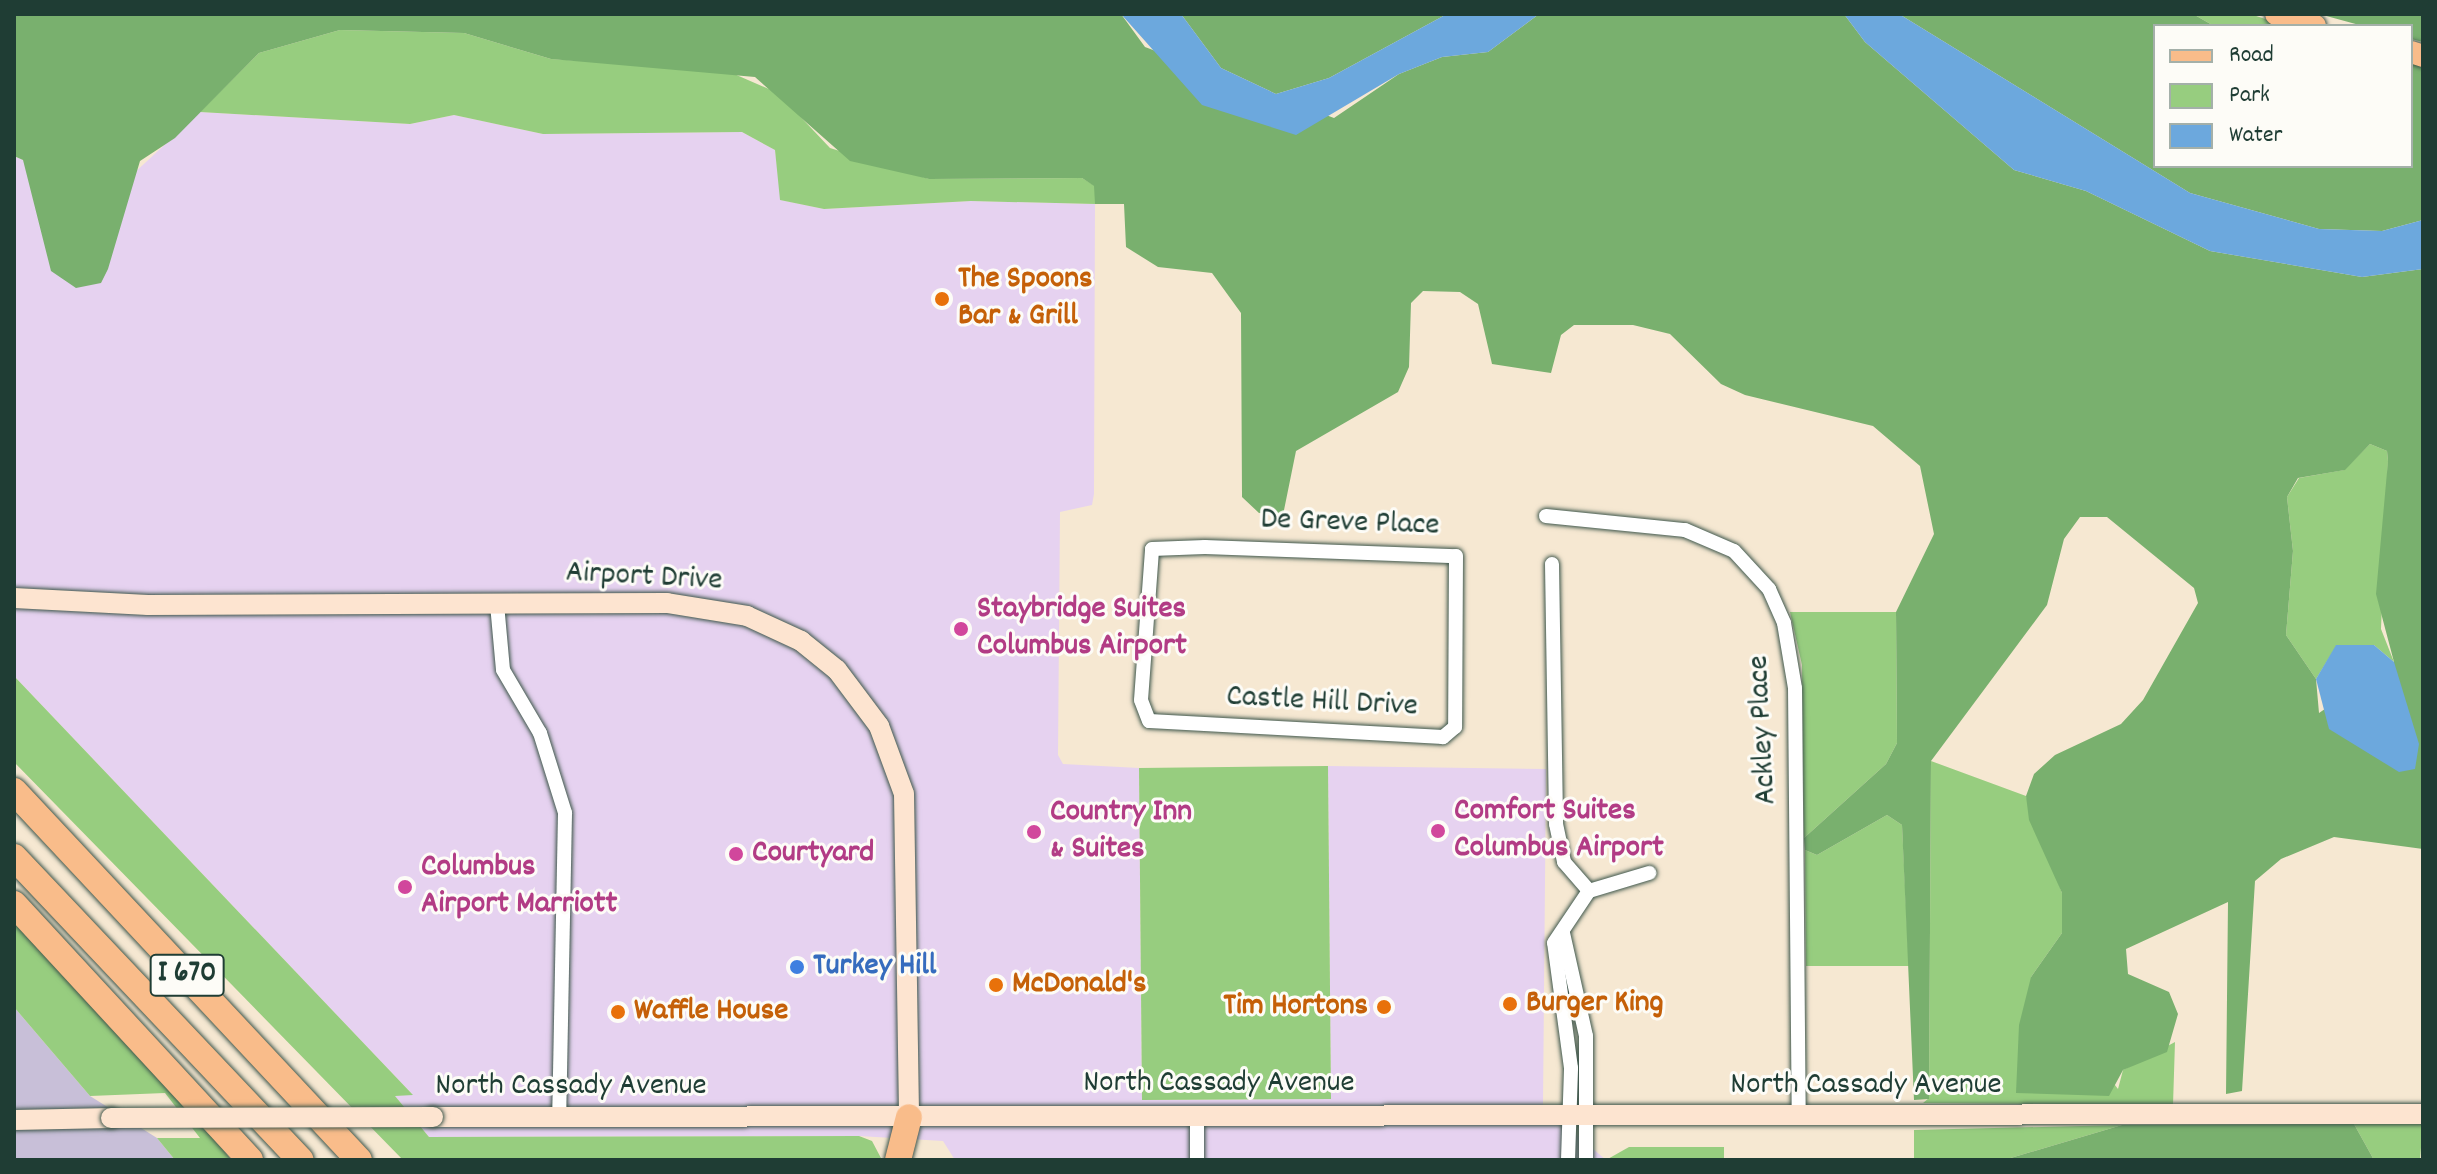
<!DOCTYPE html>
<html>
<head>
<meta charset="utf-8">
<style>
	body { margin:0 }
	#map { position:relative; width:2437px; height:1174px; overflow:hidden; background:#f6e8d2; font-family:Dekko,sans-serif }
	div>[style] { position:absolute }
	.built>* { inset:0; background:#e6d2f0 }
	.industrial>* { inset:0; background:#c8bfd8 }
	.green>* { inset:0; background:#97cd7f }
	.forest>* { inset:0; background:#79b06e }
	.water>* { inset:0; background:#6ca8dd }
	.roads { filter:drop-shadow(0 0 2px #3f574c) drop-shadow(0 0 2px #3f574c) }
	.minor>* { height:14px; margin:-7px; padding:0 7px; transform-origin:7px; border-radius:7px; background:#fff }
	.secondary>* { height:20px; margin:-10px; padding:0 10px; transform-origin:10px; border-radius:10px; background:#fde4d0 }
	.primary>* { height:22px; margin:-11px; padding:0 11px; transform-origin:11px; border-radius:11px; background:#f9bc8a }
	.motorway>* { height:26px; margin:-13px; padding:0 13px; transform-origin:13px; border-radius:13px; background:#f9bc8a }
	.bridges { filter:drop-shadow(0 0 2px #3f574c) drop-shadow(0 0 2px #3f574c) }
	.secondary-bridge>* { height:20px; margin:-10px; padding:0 10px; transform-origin:10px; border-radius:10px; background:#fde4d0 }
	.dots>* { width:22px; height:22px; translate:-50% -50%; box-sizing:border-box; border:4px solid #fdfcf7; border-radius:50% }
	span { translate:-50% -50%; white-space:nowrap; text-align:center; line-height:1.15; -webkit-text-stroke:6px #fdfcf7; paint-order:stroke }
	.shield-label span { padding:2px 6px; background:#fdfcf7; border:2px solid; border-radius:6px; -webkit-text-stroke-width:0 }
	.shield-label { font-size:30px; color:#1f3d34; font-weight:700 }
	.food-label { font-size:32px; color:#c56008; font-weight:700 }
	.left { translate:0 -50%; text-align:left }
	.right { translate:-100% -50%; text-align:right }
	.street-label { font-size:32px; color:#1f3d34 }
	.hotel-label { font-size:32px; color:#b23c85; font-weight:700 }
	.shop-label { font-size:32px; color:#366cbe; font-weight:700 }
	.frame { position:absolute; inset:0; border:16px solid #1f3d34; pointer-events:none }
	.legend { position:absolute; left:2153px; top:24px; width:260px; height:144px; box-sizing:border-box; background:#fdfcf7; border:2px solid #a4b0a9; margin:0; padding:10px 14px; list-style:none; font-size:24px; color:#1f3d34 }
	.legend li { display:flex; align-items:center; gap:16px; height:40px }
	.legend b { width:40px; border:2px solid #a4b0a9 }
</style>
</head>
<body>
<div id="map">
	<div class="built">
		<div style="clip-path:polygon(200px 112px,410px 124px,454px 115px,543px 134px,742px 132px,775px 150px,781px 200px,824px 209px,971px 201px,1095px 204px,1094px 494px,1092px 505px,1060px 512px,1058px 755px,1063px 764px,1139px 768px,1142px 1100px,1331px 1099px,1328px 766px,1546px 769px,1543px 1106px,1606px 1160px,955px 1160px,943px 1141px,859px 1136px,429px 1137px,395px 1096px,412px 1094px,14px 676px,14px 156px,23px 160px,101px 283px,132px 175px)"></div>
	</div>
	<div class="industrial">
		<div style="clip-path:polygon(14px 1007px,90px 1096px,157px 1138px,175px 1160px,14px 1160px)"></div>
	</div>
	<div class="green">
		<div style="clip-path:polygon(2193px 14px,2250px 14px,2287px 26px,2214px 26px)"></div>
		<div style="clip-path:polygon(340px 30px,464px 33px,551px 59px,725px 70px,778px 93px,830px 148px,929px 179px,1082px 178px,1095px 186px,1095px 204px,971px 201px,824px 209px,780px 200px,775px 150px,742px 132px,543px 134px,454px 115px,410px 124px,200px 112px,259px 53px)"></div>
		<div style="clip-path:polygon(2370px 444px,2387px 451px,2388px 461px,2381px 629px,2394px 662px,2374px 645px,2337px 645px,2316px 679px,2286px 635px,2293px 551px,2287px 497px,2299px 478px,2344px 470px)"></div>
		<div style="clip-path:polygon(1790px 612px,1896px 612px,1897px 743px,1886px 764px,1804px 838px,1802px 665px)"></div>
		<div style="clip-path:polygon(14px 676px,413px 1095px,395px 1096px,429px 1137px,859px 1136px,872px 1141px,882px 1160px,403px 1160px,14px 762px)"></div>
		<div style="clip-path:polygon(1931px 761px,2026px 796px,2062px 893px,2062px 933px,2031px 977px,2118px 1089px,2123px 1070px,2175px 1042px,2173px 1105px,1923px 1103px,1929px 1098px)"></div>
		<div style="clip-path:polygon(1328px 766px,1331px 1099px,1142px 1100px,1139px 768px)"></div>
		<div style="clip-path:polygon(1887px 815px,1902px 825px,1909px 966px,1806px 966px,1805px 850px,1817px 855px)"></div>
		<div style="clip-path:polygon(14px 918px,221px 1147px,231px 1160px,175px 1160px,157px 1138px,200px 1138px,165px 1093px,90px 1096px,14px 1007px)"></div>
		<div style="clip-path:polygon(2423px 1123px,2420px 1160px,2374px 1160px,2354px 1124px)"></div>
		<div style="clip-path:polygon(2122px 1125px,2004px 1160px,1914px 1160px,1914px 1130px)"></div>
		<div style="clip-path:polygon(1629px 1147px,1724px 1147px,1724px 1160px,1606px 1160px)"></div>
	</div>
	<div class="forest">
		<div style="clip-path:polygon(evenodd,14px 14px,1121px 14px,1145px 47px,1334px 118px,1399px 74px,1442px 57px,1488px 52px,1539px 14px,1844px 14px,1865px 42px,2014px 170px,2086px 191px,2210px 251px,2362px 277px,2423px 269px,2423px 849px,2334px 837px,2281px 859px,2255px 881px,2242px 1091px,2226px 1094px,2228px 902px,2126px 949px,2128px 974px,2169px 992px,2178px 1014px,2167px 1052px,2123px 1070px,2109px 1096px,2016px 1093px,2019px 1025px,2031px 977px,2062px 933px,2062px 893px,2029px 820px,2026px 796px,2034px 774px,2055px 755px,2121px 724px,2143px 700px,2198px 603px,2194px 588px,2107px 517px,2080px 517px,2064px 539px,2047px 605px,1931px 761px,1929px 1099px,1914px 1100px,1902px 825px,1887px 815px,1817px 855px,1805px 850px,1804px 838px,1886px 764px,1897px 743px,1896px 612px,1934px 534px,1920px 466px,1873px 426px,1745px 395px,1721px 384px,1670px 334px,1633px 325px,1574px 325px,1561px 335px,1551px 373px,1492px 364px,1478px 304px,1460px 292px,1423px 291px,1411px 303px,1409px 367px,1398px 392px,1296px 451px,1283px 515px,1259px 513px,1242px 497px,1241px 313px,1212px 273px,1158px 267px,1126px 247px,1124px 204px,1095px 204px,1094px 186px,1082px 178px,929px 179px,850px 161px,755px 77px,551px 59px,464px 33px,340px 30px,259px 53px,175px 138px,140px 161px,108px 269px,101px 283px,76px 288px,51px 271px,23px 160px,14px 156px,14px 14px,2370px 444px,2387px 451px,2388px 461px,2376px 594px,2394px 662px,2319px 713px,2316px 679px,2286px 635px,2293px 551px,2287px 497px,2298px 478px,2345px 470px,2370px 444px)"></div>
		<div style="clip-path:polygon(1181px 14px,1447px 14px,1329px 78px,1276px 94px,1221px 68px)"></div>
		<div style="clip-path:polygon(1899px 14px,2193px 14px,2214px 26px,2155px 26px,2155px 166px,2411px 166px,2411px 63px,2423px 65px,2423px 220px,2382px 231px,2319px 229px,2190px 193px)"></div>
		<div style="clip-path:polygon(2319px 14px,2423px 14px,2423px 42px,2411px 39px,2411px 26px,2363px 26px)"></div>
		<div style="clip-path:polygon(2354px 1124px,2374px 1160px,2004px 1160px,2122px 1125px)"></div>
	</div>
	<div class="water">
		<div style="clip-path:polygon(1121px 14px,1181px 14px,1221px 68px,1276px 94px,1329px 78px,1447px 14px,1539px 14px,1488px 52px,1442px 57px,1399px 74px,1296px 135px,1202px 105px)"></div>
		<div style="clip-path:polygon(1844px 14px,1899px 14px,2190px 193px,2319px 229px,2382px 231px,2423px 220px,2423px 269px,2362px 277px,2210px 251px,2086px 191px,2014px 170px,1865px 42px)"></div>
		<div style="clip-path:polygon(2336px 645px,2374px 645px,2394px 662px,2419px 744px,2415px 769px,2399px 772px,2329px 729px,2316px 679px)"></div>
	</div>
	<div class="roads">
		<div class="minor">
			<div style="left:1546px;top:516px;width:140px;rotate:5.8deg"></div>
			<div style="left:1685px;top:530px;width:53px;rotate:23.2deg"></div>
			<div style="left:1734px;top:551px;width:52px;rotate:47.4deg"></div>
			<div style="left:1769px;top:589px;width:37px;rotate:66deg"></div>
			<div style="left:1784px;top:623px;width:66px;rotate:80.4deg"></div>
			<div style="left:1795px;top:688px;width:428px;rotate:89.5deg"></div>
			<div style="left:1205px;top:547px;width:251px;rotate:2.1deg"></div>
			<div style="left:1456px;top:556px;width:171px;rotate:90.3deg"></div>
			<div style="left:1455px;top:727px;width:16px;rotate:140deg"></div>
			<div style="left:1443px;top:737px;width:294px;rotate:-176.9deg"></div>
			<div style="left:1149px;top:721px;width:22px;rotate:-111deg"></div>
			<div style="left:1141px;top:700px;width:151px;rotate:-85.8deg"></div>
			<div style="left:1152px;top:549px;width:53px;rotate:-2.2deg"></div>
			<div style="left:1552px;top:564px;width:260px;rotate:89.1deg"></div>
			<div style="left:1556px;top:824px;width:39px;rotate:78deg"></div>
			<div style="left:1564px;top:862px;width:38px;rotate:49deg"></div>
			<div style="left:497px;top:604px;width:66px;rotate:84.8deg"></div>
			<div style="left:503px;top:670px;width:73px;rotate:59.6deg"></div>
			<div style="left:540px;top:733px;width:84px;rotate:72.6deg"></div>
			<div style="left:565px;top:813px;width:303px;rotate:91.1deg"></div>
			<div style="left:1563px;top:933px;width:106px;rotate:77.4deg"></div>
			<div style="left:1586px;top:1036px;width:124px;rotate:90deg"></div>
			<div style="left:1197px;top:1160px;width:47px;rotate:-90deg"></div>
			<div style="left:1568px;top:1160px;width:92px;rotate:-88.1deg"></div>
			<div style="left:1571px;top:1068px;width:126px;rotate:-97.7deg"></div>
			<div style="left:1554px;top:943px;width:63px;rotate:-56.1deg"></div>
			<div style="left:1589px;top:891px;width:63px;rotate:-16.7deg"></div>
		</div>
		<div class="secondary">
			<div style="left:14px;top:598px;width:134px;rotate:3deg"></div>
			<div style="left:148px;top:605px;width:519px;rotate:-0.22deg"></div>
			<div style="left:667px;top:603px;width:81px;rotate:9.2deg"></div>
			<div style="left:747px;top:616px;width:60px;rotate:24.8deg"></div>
			<div style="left:801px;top:641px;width:46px;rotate:38.9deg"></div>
			<div style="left:837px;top:670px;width:70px;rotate:53.1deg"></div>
			<div style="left:879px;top:726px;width:72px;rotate:69.8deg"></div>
			<div style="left:904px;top:794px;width:323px;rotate:89.1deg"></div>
			<div style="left:433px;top:1117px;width:1990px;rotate:-0.09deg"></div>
			<div style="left:14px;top:1120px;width:97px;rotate:-1.2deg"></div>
		</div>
		<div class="primary">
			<div style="left:2276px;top:14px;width:41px;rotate:17.1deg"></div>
			<div style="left:2411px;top:52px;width:13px;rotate:18deg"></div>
		</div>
		<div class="motorway">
			<div style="left:14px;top:791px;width:505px;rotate:46.93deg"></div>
			<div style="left:14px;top:857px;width:417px;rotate:46.6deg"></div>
			<div style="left:14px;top:904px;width:348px;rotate:47.3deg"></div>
			<div style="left:898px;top:1160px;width:44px;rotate:-75.7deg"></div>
		</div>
	</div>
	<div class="bridges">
		<div class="secondary-bridge">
			<div style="left:111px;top:1118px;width:322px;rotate:-0.2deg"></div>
		</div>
	</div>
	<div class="dots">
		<div style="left:942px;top:299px;background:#e8710a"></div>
		<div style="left:961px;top:629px;background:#d1479c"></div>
		<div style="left:1438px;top:831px;background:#d1479c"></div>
		<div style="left:1034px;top:832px;background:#d1479c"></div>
		<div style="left:736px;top:854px;background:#d1479c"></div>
		<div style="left:405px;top:887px;background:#d1479c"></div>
		<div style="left:797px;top:967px;background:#3f7fe0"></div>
		<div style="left:996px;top:985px;background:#e8710a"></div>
		<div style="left:1510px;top:1004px;background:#e8710a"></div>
		<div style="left:1384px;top:1007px;background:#e8710a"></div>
		<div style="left:618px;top:1012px;background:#e8710a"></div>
	</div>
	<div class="shield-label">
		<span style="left:187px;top:975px">I 670</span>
	</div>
	<div class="food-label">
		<span class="left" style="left:958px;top:299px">The Spoons<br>Bar &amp; Grill</span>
		<span class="left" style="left:1012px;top:985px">McDonald's</span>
		<span class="left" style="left:1526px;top:1004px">Burger King</span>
		<span class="right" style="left:1368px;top:1007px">Tim Hortons</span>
		<span class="left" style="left:634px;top:1012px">Waffle House</span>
	</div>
	<div class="street-label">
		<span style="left:1350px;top:524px;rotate:2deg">De Greve Place</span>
		<span style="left:644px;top:578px;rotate:3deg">Airport Drive</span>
		<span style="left:1322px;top:703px;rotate:3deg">Castle Hill Drive</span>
		<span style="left:1764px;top:730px;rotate:-93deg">Ackley Place</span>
		<span style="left:1219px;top:1084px">North Cassady Avenue</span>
		<span style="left:1866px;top:1086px">North Cassady Avenue</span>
		<span style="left:571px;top:1087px">North Cassady Avenue</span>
	</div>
	<div class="hotel-label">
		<span class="left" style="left:977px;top:629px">Staybridge Suites<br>Columbus Airport</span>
		<span class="left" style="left:1454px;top:831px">Comfort Suites<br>Columbus Airport</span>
		<span class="left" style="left:1050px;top:832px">Country Inn<br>&amp; Suites</span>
		<span class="left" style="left:752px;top:854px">Courtyard</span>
		<span class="left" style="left:421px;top:887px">Columbus<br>Airport Marriott</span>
	</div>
	<div class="shop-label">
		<span class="left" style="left:813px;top:967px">Turkey Hill</span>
	</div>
	<div class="frame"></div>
	<ul class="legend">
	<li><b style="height:10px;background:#f9bc8a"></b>Road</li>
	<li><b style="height:22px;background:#97cd7f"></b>Park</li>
	<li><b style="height:22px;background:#6ca8dd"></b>Water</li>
	</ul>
</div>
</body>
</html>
